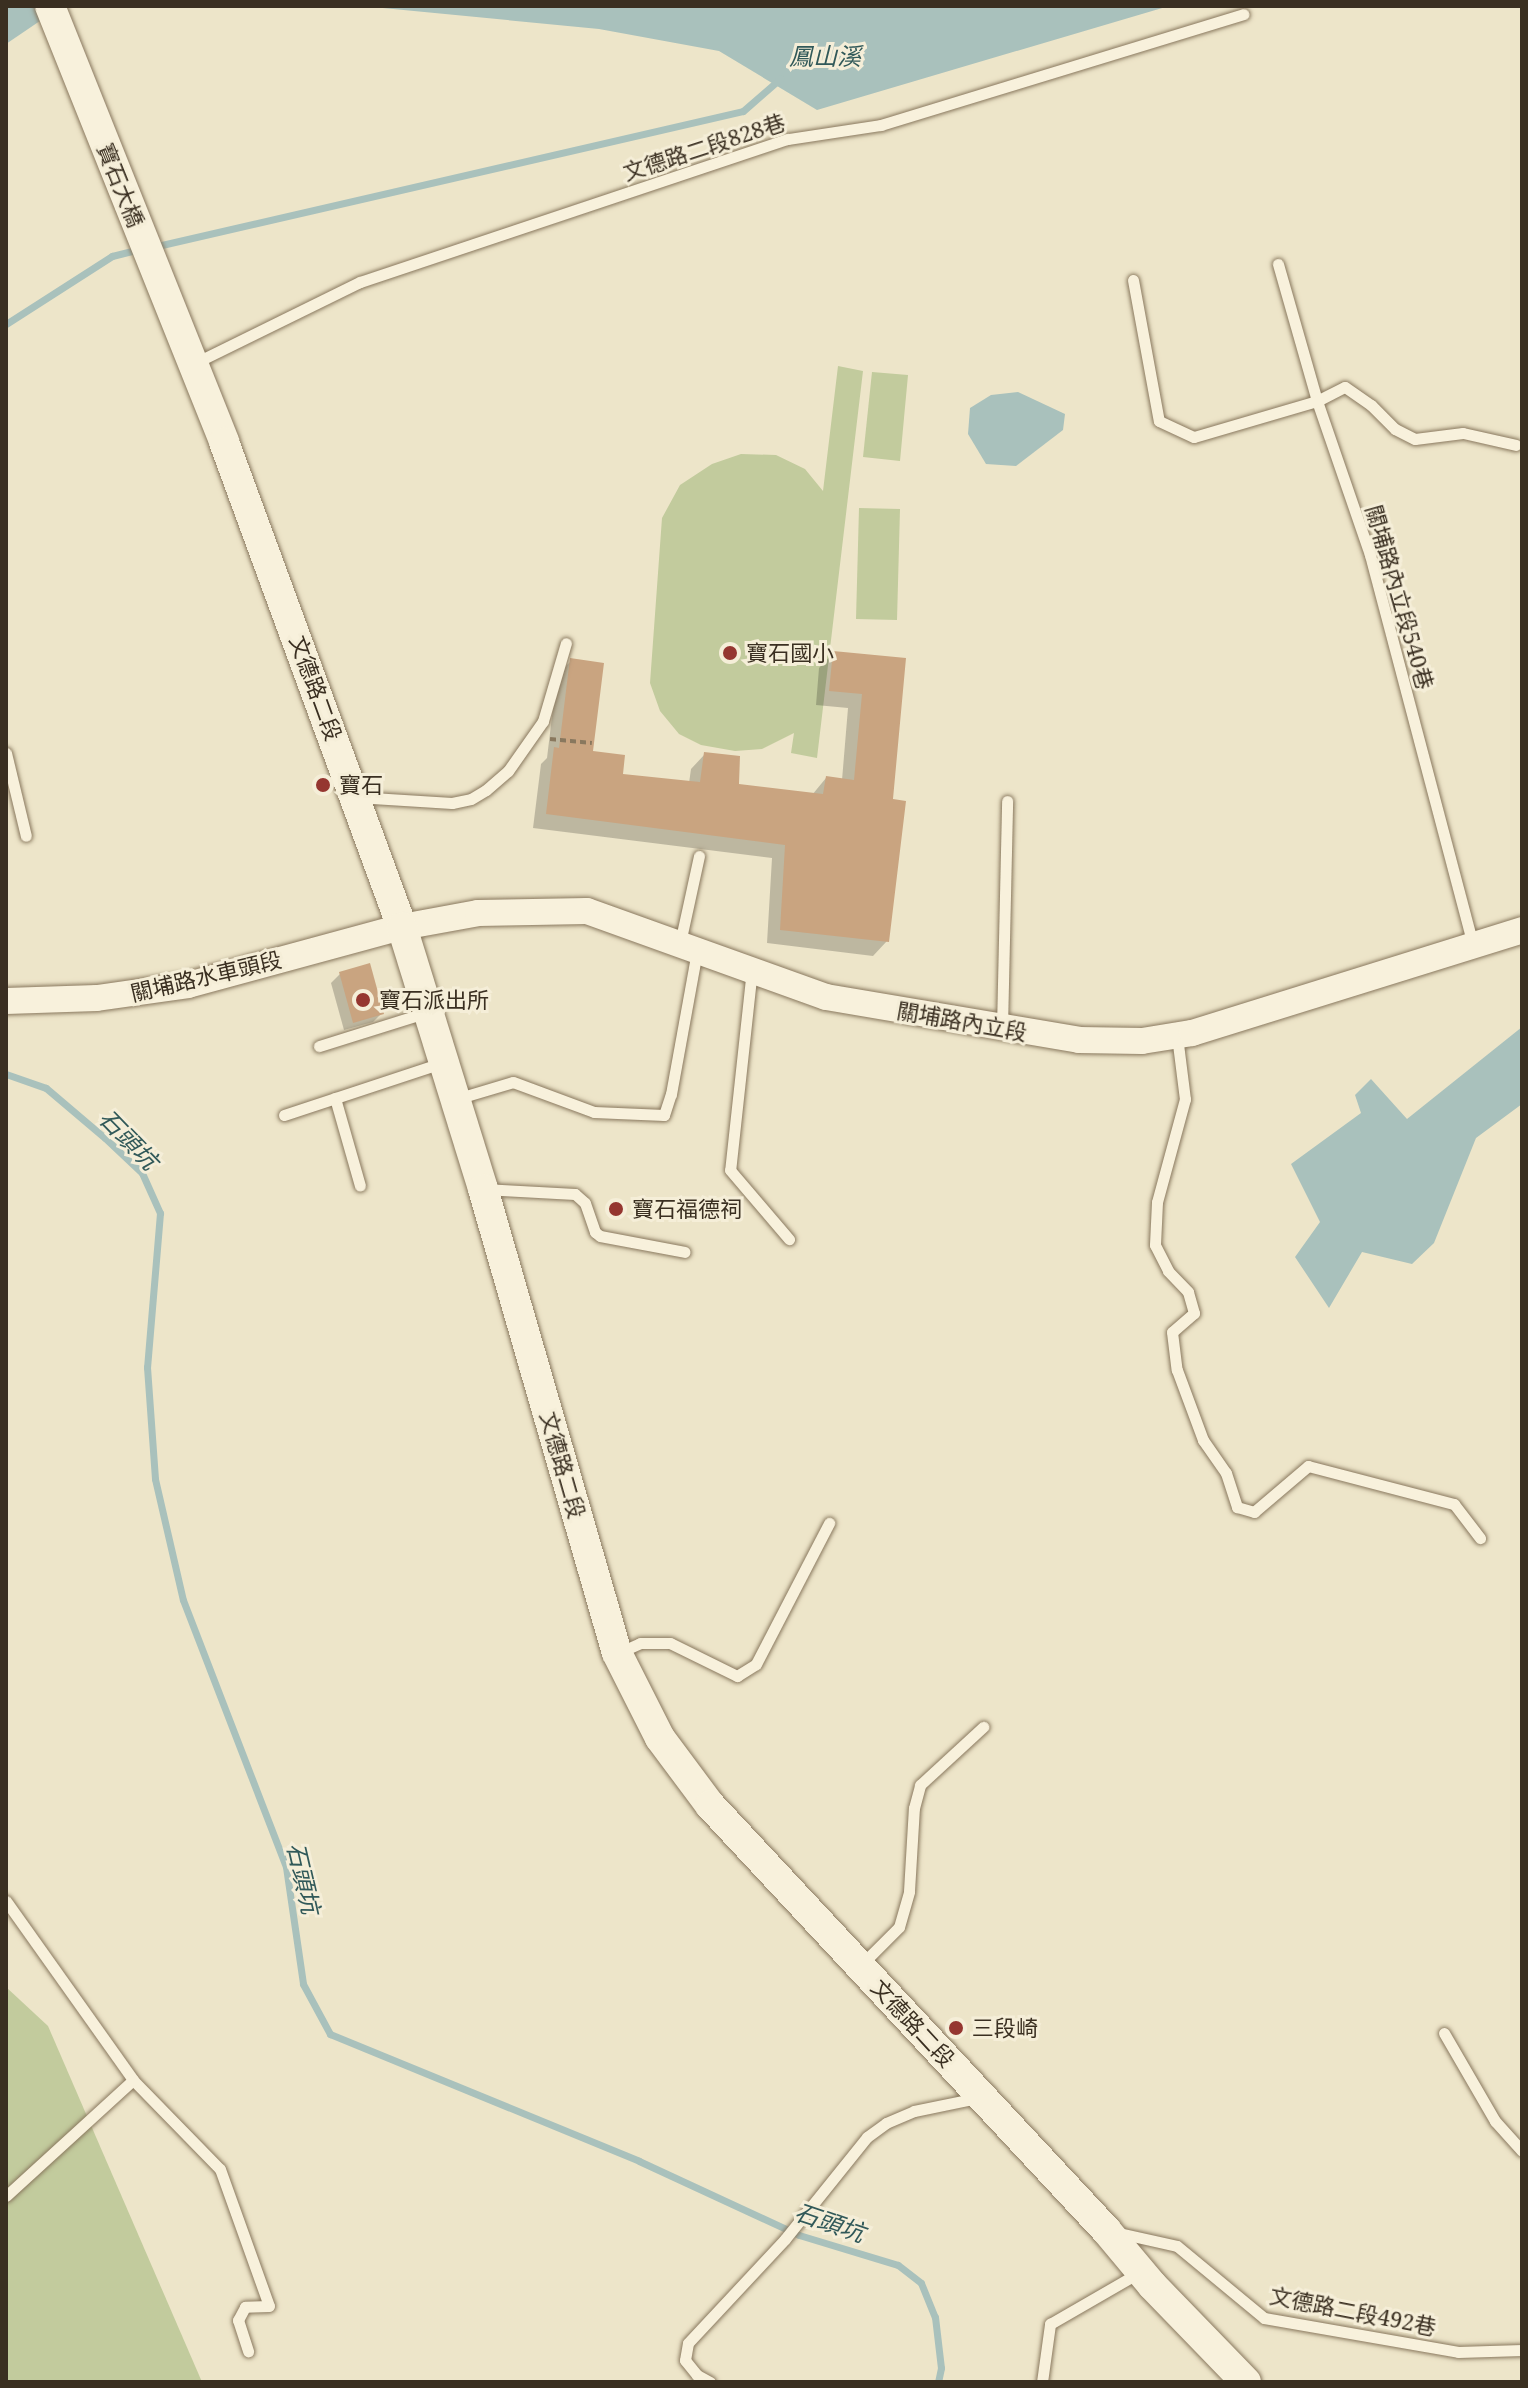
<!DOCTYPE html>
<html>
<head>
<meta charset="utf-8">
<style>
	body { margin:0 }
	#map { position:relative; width:1528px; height:2388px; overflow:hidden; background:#ede5c9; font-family:"Noto Serif","Noto Sans TC",serif }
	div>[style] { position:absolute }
	.green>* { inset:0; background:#c2cb9d }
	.water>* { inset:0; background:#a9c1bc }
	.shadow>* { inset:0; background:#0003 }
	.stream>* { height:7px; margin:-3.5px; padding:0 3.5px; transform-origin:3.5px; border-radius:3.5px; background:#a9c1bc }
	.building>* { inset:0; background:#c9a480 }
	.path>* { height:4px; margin-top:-2px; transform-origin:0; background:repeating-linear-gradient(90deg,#89785e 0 6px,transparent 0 10px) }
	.roads { filter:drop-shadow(0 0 2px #89785e) drop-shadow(0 0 2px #89785e) }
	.service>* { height:11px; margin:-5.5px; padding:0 5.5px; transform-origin:5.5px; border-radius:5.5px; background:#f8f1dc }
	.tertiary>* { height:26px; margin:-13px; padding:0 13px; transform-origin:13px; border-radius:13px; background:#f8f1dc }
	.secondary>* { height:30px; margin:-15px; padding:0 15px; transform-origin:15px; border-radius:15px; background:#f8f1dc }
	.dots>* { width:22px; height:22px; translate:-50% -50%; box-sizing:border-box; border:4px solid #f5eed8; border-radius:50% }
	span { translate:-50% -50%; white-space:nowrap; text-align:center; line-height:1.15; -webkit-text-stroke:6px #f5eed8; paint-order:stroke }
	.street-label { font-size:22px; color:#3a2f21 }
	.poi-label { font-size:22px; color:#3a2f21 }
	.left { translate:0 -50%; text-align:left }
	.water-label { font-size:24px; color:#315959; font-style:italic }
	.frame { position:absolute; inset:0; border:8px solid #3a2f21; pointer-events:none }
</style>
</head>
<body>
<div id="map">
	<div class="green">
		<div style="clip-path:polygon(838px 366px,863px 371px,817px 758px,791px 753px,794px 733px,762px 749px,735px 751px,701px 745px,679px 734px,660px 711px,650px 683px,662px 518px,680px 485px,712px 464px,741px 454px,776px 455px,805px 469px,823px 491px)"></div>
		<div style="clip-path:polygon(872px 372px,908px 375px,900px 461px,863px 457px)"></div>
		<div style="clip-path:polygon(859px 508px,900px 509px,897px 620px,856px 619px)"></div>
		<div style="clip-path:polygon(6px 1987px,48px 2026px,202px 2382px,6px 2382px)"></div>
	</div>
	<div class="water">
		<div style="clip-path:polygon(6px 6px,62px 6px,6px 44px)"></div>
		<div style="clip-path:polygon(362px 6px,1169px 6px,817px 110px,719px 51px,599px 29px)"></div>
		<div style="clip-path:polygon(1018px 392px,1065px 414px,1063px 430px,1016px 466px,986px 464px,968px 434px,970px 408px,991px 395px)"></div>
		<div style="clip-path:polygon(1522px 1027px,1522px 1104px,1476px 1138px,1434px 1243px,1412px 1264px,1362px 1252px,1329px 1308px,1295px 1257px,1320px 1222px,1291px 1164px,1361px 1113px,1355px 1095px,1371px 1079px,1407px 1119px)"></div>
	</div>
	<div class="shadow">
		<div style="clip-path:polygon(833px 653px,904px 660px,891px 801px,887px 941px,873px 956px,767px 943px,772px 858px,533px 828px,541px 764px,547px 758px,557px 675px,571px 661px,591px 753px,621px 776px,689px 783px,691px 769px,705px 754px,737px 786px,812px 795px,826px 778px,842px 780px,848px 708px,816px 705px,819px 668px)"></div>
		<div style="clip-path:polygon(340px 974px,382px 1013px,373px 1022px,344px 1030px,331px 983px)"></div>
	</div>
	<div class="stream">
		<div style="left:153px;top:247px;width:605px;rotate:-12.98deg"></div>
		<div style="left:743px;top:111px;width:50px;rotate:-41deg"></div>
		<div style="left:6px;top:324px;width:126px;rotate:-32.7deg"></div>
		<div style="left:112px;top:256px;width:30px;rotate:-14deg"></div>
		<div style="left:6px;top:1074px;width:42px;rotate:19.3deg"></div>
		<div style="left:46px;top:1088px;width:77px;rotate:40.3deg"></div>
		<div style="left:105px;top:1138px;width:51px;rotate:43.4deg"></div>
		<div style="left:142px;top:1173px;width:44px;rotate:65.8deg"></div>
		<div style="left:160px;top:1213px;width:155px;rotate:94.8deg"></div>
		<div style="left:147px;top:1367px;width:112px;rotate:85.9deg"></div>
		<div style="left:155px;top:1479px;width:124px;rotate:77deg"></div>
		<div style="left:183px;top:1600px;width:286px;rotate:68.9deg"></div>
		<div style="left:286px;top:1867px;width:118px;rotate:81.7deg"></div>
		<div style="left:303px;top:1984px;width:57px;rotate:61.6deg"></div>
		<div style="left:330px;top:2034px;width:334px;rotate:22.3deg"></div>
		<div style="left:639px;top:2161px;width:176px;rotate:24.8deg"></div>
		<div style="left:799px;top:2235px;width:103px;rotate:16.9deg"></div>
		<div style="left:898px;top:2265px;width:29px;rotate:38deg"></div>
		<div style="left:921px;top:2283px;width:37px;rotate:68deg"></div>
		<div style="left:935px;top:2317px;width:51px;rotate:83.3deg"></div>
		<div style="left:941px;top:2368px;width:14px;rotate:102deg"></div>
	</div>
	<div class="building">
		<div style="clip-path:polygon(833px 651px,906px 658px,893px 799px,906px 801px,889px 942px,780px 930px,785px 845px,546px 814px,554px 747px,559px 748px,570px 658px,604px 663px,593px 751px,625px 755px,623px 774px,700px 782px,704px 752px,740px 756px,739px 784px,823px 794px,826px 776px,854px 780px,862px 694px,829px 691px)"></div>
		<div style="clip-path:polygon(370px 963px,384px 1014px,353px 1023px,339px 972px)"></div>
	</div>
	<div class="path">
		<div style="left:550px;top:739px;width:42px;rotate:5.4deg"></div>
	</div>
	<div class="roads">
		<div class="service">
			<div style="left:1278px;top:264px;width:142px;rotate:74.1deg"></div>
			<div style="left:1317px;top:401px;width:163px;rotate:71deg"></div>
			<div style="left:1370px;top:555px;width:402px;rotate:75.2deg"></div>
			<div style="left:1133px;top:280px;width:143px;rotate:79.6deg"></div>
			<div style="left:1159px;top:421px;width:38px;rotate:25deg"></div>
			<div style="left:1194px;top:437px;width:128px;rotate:-16.3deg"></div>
			<div style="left:1317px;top:401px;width:31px;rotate:-27deg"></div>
			<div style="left:1345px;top:387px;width:32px;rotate:35deg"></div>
			<div style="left:1371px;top:405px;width:34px;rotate:45deg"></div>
			<div style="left:1395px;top:429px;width:22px;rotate:27deg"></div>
			<div style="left:1415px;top:439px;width:48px;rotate:-7.1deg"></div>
			<div style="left:1463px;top:433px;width:54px;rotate:12.8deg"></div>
			<div style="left:193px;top:364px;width:186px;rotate:-26.2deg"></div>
			<div style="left:360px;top:282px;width:451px;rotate:-18.5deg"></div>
			<div style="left:788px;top:139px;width:94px;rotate:-8.6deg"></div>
			<div style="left:881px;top:125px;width:379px;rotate:-17deg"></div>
			<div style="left:6px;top:753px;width:85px;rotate:76.5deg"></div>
			<div style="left:356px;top:797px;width:96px;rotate:3.6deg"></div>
			<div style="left:452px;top:803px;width:19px;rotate:-12deg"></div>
			<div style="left:471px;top:799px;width:17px;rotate:-31deg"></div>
			<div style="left:486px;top:790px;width:29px;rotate:-41deg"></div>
			<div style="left:508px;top:771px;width:61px;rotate:-55deg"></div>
			<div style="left:543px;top:721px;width:81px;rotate:-73.6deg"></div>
			<div style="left:680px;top:943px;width:89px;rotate:-77.7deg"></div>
			<div style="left:752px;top:969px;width:202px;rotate:96.2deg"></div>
			<div style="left:730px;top:1170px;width:91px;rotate:49.5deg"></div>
			<div style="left:1002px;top:1028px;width:227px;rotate:-88.7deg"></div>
			<div style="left:1177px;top:1036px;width:64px;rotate:82.8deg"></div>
			<div style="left:1185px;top:1099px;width:107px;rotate:105.2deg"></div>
			<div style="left:1157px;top:1202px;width:43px;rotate:92.7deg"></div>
			<div style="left:1155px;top:1245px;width:29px;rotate:63deg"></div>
			<div style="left:1168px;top:1271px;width:29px;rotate:46deg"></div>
			<div style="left:1188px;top:1292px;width:22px;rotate:74deg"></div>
			<div style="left:1194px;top:1313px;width:29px;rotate:139deg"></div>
			<div style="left:1172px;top:1332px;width:38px;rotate:83deg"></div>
			<div style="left:1177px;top:1370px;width:75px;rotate:69.6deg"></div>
			<div style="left:1203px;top:1440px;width:40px;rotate:55.1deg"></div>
			<div style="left:1226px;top:1473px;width:36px;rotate:72deg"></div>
			<div style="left:1237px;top:1507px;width:18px;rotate:16deg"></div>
			<div style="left:1254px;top:1512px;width:71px;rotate:-40.4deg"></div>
			<div style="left:1308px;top:1466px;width:151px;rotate:14.6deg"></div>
			<div style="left:1454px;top:1504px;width:43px;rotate:52.6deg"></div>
			<div style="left:319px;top:1046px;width:111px;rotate:-17.3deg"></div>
			<div style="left:335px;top:1098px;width:91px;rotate:74.1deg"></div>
			<div style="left:456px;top:1099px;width:59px;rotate:-16.6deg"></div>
			<div style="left:513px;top:1082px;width:86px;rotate:20.3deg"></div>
			<div style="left:594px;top:1112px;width:70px;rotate:2.5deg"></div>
			<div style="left:664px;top:1115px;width:22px;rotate:-72deg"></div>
			<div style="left:671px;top:1094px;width:145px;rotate:-79.7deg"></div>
			<div style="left:284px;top:1115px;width:169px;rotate:-18.3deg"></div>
			<div style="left:483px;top:1189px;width:92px;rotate:3.1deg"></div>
			<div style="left:575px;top:1194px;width:13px;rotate:42deg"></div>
			<div style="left:585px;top:1203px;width:31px;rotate:71deg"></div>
			<div style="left:595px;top:1232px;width:6px;rotate:39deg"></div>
			<div style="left:600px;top:1236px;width:86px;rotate:10.7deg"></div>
			<div style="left:618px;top:1653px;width:24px;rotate:-24deg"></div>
			<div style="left:640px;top:1643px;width:30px"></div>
			<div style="left:670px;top:1643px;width:75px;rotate:26.2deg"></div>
			<div style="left:737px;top:1676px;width:22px;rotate:-32deg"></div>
			<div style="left:756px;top:1664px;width:159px;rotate:-62.6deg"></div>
			<div style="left:6px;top:1901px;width:219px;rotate:54.6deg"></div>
			<div style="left:133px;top:2080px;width:124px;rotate:45.7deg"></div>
			<div style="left:220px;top:2169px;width:145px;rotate:70.3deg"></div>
			<div style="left:269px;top:2306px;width:24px;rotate:178deg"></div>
			<div style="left:245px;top:2307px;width:15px;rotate:118deg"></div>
			<div style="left:238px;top:2320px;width:33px;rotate:72deg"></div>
			<div style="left:860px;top:1966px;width:55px;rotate:-45deg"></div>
			<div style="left:899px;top:1927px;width:37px;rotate:-74deg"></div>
			<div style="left:909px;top:1891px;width:83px;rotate:-86.6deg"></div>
			<div style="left:914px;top:1808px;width:24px;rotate:-75deg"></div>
			<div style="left:920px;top:1785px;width:86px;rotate:-42.6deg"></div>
			<div style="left:1444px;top:2033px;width:102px;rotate:59.9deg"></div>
			<div style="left:1495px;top:2121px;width:40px;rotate:48deg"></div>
			<div style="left:6px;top:2196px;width:172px;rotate:-42.4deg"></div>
			<div style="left:1119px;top:2233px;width:59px;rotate:12.6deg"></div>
			<div style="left:1177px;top:2246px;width:113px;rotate:39.6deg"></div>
			<div style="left:1264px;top:2318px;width:197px;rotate:9.9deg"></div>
			<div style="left:1458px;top:2352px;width:64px;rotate:-1.8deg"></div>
			<div style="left:710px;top:2382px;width:15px;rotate:-152deg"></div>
			<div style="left:697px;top:2375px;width:19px;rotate:-129deg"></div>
			<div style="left:685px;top:2360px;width:17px;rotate:-80deg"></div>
			<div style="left:688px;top:2343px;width:142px;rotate:-47deg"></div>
			<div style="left:785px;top:2239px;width:131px;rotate:-51.2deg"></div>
			<div style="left:867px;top:2137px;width:24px;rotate:-36deg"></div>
			<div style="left:886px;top:2123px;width:30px;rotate:-23deg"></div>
			<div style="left:914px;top:2111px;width:64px;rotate:-11.7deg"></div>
			<div style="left:1042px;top:2382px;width:59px;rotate:-82.1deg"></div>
			<div style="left:1050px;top:2324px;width:104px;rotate:-30deg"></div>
		</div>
		<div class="tertiary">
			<div style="left:6px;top:1001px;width:91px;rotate:-1.9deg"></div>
			<div style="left:97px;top:998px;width:92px;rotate:-8.1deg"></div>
			<div style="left:188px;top:985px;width:222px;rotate:-15.2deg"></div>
			<div style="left:402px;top:927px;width:77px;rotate:-10.4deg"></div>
			<div style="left:478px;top:913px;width:109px;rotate:-1.1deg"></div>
			<div style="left:587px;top:911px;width:254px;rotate:19.8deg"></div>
			<div style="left:826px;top:997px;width:257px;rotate:9.6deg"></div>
			<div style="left:1079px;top:1040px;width:63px;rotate:0.9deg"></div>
			<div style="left:1142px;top:1041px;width:51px;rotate:-9.1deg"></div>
			<div style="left:1192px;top:1033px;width:346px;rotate:-17.3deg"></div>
		</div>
		<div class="secondary">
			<div style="left:50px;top:6px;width:469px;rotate:68.2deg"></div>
			<div style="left:224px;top:442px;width:517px;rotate:69.85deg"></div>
			<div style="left:402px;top:927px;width:274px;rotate:72.8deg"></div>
			<div style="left:483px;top:1189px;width:483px;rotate:73.9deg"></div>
			<div style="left:617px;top:1653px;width:95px;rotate:63.2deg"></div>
			<div style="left:660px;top:1738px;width:84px;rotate:53.3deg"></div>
			<div style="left:710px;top:1805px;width:581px;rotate:47.02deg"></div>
			<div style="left:1106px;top:2230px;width:72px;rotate:50.1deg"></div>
			<div style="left:1152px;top:2285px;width:135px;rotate:45.9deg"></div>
		</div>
	</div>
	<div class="dots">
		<div style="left:730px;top:653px;background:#953630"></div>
		<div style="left:323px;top:785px;background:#953630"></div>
		<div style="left:363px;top:1000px;background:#953630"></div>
		<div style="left:616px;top:1209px;background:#953630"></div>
		<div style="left:956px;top:2028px;background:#953630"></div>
	</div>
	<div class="street-label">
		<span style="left:704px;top:147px;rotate:-18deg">文德路二段828巷</span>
		<span style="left:121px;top:185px;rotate:68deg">寶石大橋</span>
		<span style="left:1400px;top:597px;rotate:74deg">關埔路內立段540巷</span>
		<span style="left:316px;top:688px;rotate:70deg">文德路二段</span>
		<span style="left:206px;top:976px;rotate:-13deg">關埔路水車頭段</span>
		<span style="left:962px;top:1021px;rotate:10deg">關埔路內立段</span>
		<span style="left:563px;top:1465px;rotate:74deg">文德路二段</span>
		<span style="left:913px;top:2023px;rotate:47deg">文德路二段</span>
		<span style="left:1353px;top:2311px;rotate:11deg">文德路二段492巷</span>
	</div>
	<div class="poi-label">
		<span class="left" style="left:746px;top:653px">寶石國小</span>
		<span class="left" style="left:339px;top:785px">寶石</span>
		<span class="left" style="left:379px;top:1000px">寶石派出所</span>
		<span class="left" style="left:632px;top:1209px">寶石福德祠</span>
		<span class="left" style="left:972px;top:2028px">三段崎</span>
	</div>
	<div class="water-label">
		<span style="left:825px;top:56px">鳳山溪</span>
		<span style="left:129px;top:1139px;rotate:46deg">石頭坑</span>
		<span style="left:304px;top:1878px;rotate:77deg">石頭坑</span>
		<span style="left:830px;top:2222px;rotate:19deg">石頭坑</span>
	</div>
	<div class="frame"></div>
</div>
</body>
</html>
